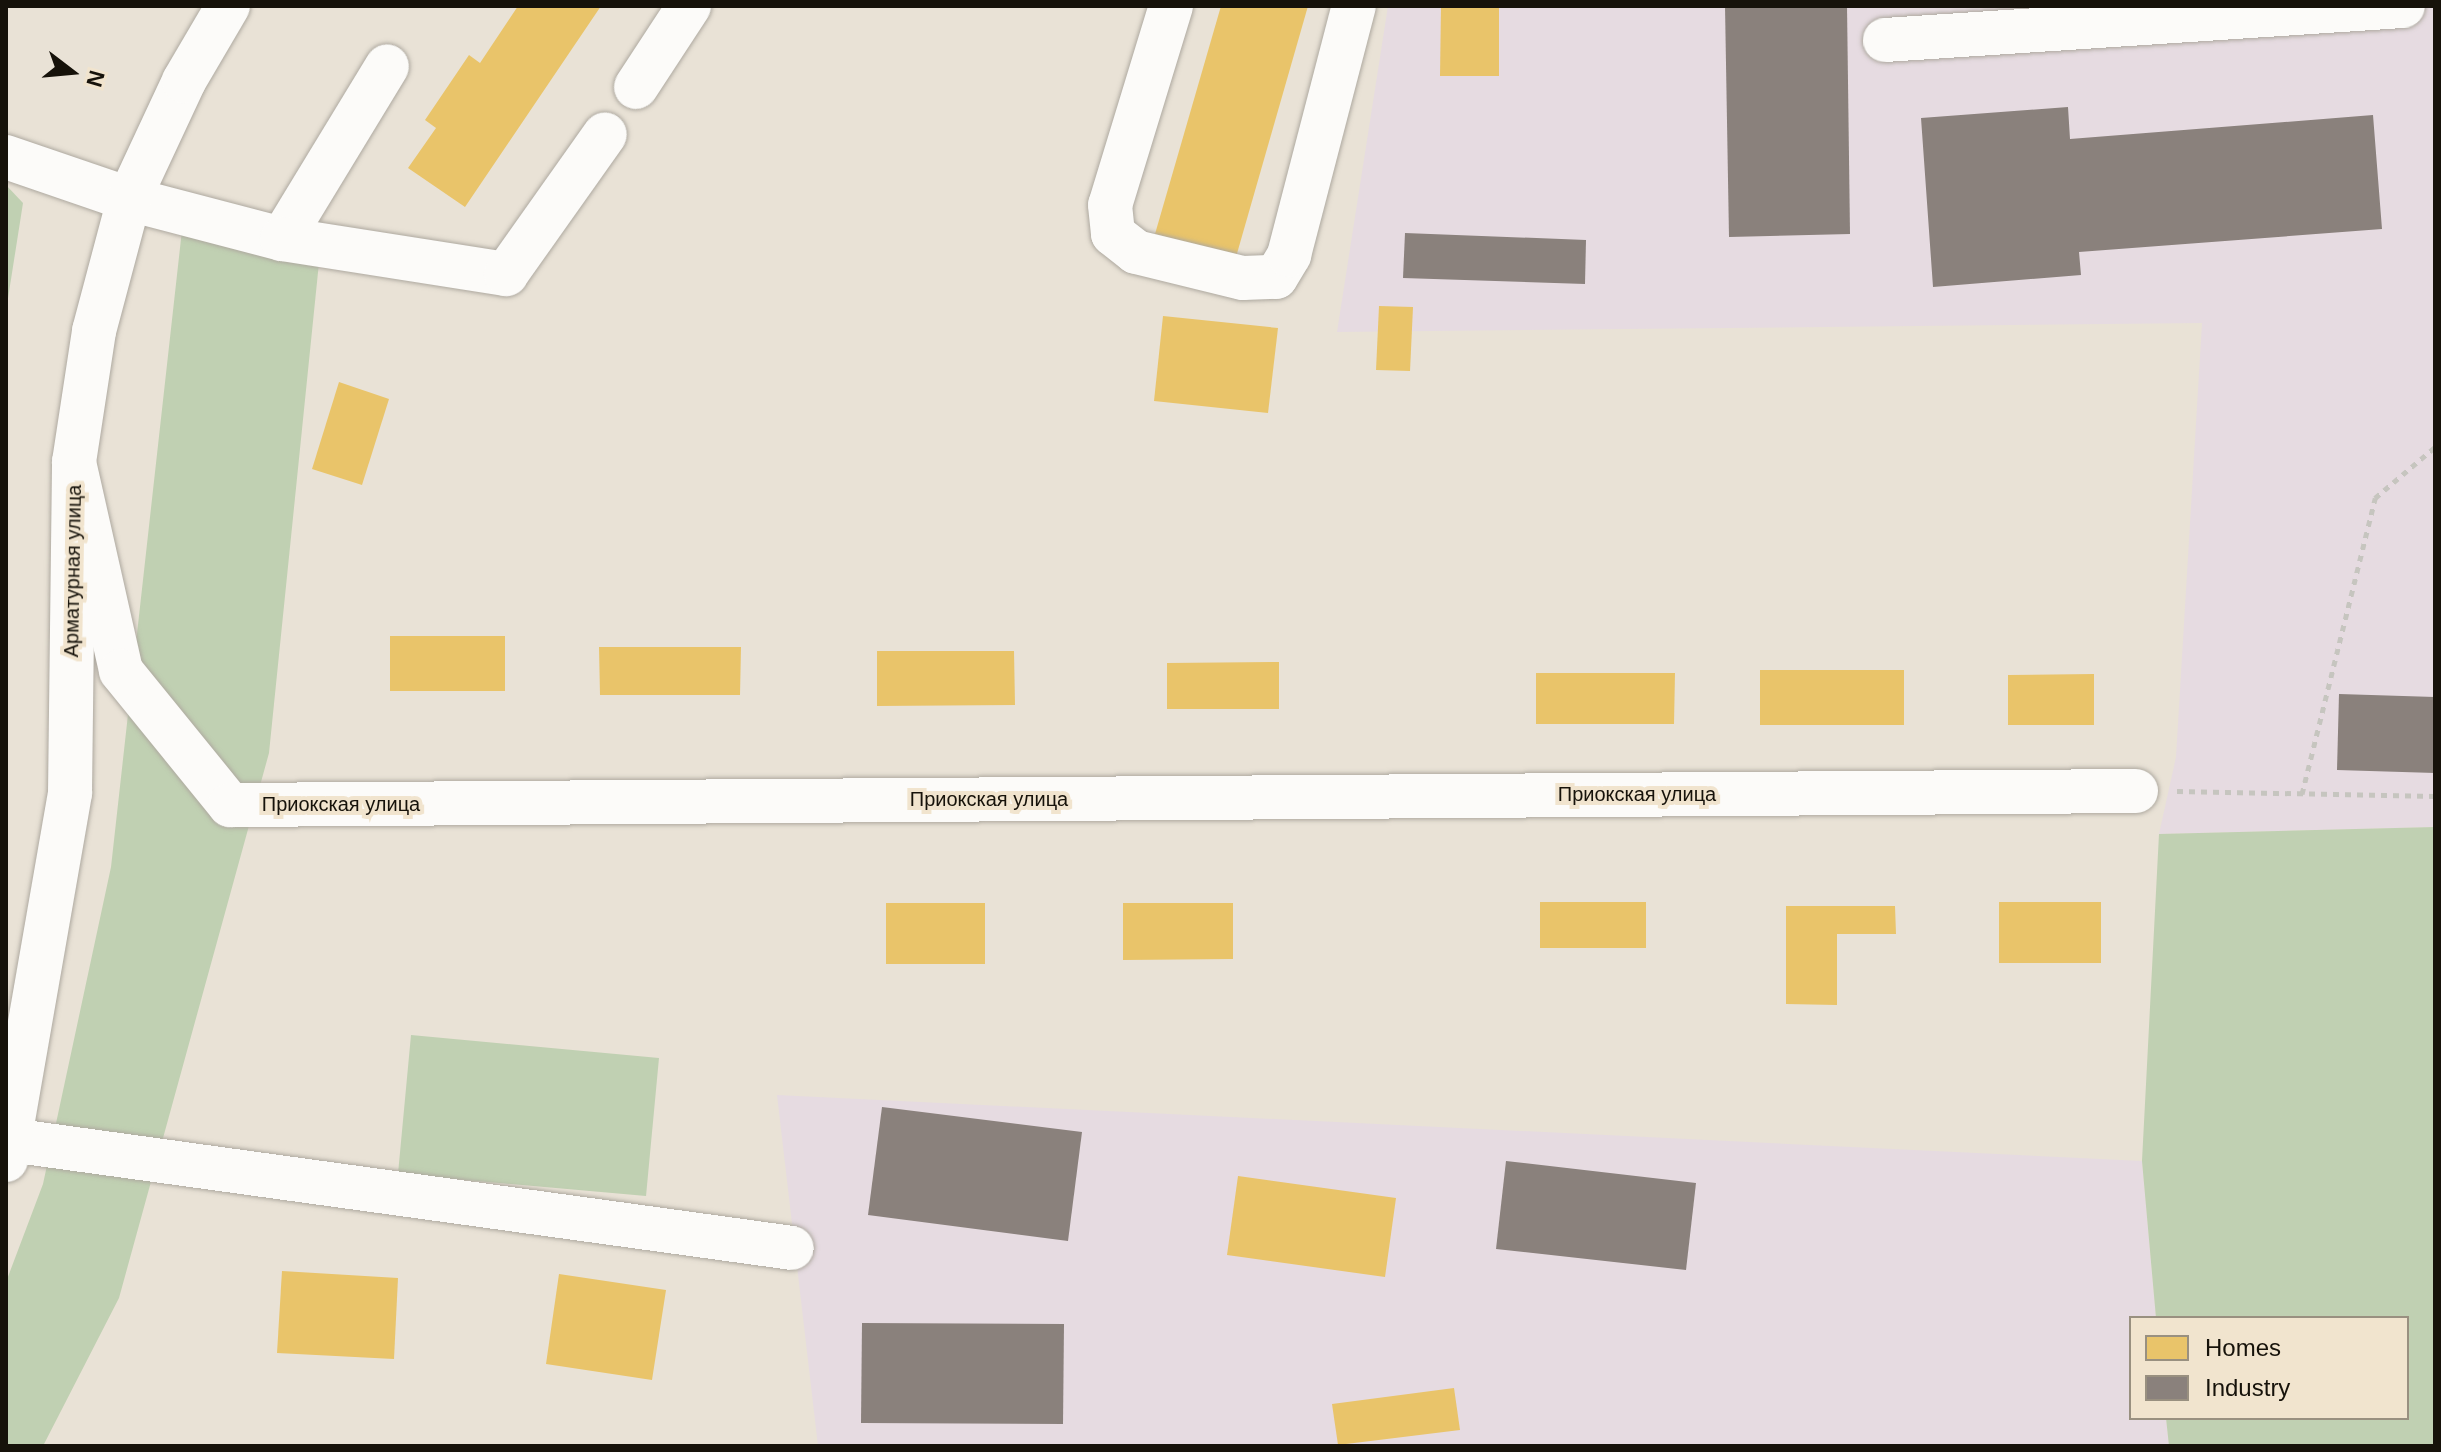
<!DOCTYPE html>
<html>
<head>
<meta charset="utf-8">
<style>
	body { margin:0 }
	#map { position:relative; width:2441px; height:1452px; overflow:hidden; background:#e9e2d6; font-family:Helvetica,sans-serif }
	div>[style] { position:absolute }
	.industrial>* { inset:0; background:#e6dbe1 }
	.green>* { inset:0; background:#c0d0b2 }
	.homes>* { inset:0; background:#e9c46a }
	.industry>* { inset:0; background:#8a817c }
	.path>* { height:5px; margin-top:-2.5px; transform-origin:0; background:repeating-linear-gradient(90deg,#c6c5bf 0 6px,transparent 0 12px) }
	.roads { filter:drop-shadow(0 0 2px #aea9a0) drop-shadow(0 0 2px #aea9a0) }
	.minor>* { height:44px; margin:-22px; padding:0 22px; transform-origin:22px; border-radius:22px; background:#fcfbf9 }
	span { translate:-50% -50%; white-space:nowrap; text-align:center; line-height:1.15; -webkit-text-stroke:8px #f1e4ce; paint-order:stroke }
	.street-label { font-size:20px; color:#16120a }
	.frame { position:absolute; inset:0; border:8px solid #16120a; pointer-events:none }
	.legend { position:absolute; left:2129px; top:1316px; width:280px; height:104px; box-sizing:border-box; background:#f1e4ce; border:2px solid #999080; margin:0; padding:10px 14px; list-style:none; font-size:24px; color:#16120a }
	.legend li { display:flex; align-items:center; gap:16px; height:40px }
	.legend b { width:40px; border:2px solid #999080 }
	.north { position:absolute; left:32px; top:32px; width:80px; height:80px; -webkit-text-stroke:6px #f1e4ce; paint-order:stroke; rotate:106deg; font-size:22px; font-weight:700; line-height:32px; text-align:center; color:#16120a }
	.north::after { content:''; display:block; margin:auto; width:28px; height:36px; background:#16120a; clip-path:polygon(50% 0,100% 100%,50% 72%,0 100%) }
</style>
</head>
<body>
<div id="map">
	<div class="industrial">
		<div style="clip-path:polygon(1388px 6px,2435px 6px,2435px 827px,2159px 834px,2176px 757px,2202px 323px,1337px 332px)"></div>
		<div style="clip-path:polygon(777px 1095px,2142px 1161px,2156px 1318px,2131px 1318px,2131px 1418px,2166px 1418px,2169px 1446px,818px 1446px)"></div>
	</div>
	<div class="green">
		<div style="clip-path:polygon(6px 185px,23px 203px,6px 311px)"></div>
		<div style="clip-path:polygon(182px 230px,321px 243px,269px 753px,119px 1298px,43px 1446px,6px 1446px,6px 1282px,43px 1184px,111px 867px)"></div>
		<div style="clip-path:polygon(2435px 827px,2435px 1446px,2169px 1446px,2166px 1418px,2407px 1418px,2407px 1318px,2156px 1318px,2142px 1161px,2159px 834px)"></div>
		<div style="clip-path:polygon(411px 1035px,659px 1058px,646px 1196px,398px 1174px)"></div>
	</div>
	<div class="homes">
		<div style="clip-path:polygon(518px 6px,601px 6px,465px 207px,408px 168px,436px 128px,425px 120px,469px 55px,480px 63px)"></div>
		<div style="clip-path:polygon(1221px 6px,1308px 6px,1236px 257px,1155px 234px)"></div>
		<div style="clip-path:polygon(1441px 6px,1499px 6px,1499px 76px,1440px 76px)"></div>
		<div style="clip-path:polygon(1379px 306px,1413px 307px,1410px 371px,1376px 370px)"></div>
		<div style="clip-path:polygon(1163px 316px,1278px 328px,1268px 413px,1154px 401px)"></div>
		<div style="clip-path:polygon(339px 382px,389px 399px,362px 485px,312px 469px)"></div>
		<div style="clip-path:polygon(390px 636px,505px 636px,505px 691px,390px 691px)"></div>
		<div style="clip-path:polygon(599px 647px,741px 647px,740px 695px,600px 695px)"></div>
		<div style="clip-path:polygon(877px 651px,1014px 651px,1015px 705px,877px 706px)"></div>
		<div style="clip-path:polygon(1279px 662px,1279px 709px,1167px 709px,1167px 663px)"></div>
		<div style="clip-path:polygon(1760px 670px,1904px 670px,1904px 725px,1760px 725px)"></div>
		<div style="clip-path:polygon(1536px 673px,1675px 673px,1674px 724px,1536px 724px)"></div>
		<div style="clip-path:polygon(2094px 674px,2094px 725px,2008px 725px,2008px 675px)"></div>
		<div style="clip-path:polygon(1540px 902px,1646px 902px,1646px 948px,1540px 948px)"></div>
		<div style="clip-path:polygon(1999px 902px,2101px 902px,2101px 963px,1999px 963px)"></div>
		<div style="clip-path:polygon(886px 903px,985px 903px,985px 964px,886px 964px)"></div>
		<div style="clip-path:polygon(1123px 903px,1233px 903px,1233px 959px,1123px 960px)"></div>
		<div style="clip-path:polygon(1786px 906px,1895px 906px,1896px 934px,1837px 934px,1837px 1005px,1786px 1004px)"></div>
		<div style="clip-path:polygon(1238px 1176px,1396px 1198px,1385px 1277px,1227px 1255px)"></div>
		<div style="clip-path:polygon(282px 1271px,398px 1278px,394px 1359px,277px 1353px)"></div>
		<div style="clip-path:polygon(559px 1274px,666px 1290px,652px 1380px,546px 1364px)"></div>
		<div style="clip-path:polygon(1454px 1388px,1460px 1430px,1338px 1445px,1332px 1404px)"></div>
	</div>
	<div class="industry">
		<div style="clip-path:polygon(1725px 6px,1847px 6px,1850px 234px,1729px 237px)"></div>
		<div style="clip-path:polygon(2068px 107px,2070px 139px,2373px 115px,2382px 229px,2079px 252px,2081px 275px,1933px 287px,1921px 118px)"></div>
		<div style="clip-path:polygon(1405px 233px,1586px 240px,1585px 284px,1403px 278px)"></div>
		<div style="clip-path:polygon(2339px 694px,2435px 697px,2435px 773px,2337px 770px)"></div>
		<div style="clip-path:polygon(882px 1107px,1082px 1132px,1068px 1241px,868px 1215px)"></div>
		<div style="clip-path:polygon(1506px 1161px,1696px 1183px,1686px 1270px,1496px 1249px)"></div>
		<div style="clip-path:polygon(862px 1323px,1064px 1324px,1063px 1424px,861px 1423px)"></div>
	</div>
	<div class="path">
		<div style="left:2177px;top:791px;width:258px;rotate:1.1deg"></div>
		<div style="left:2302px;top:794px;width:305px;rotate:-76.1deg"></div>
		<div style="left:2375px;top:498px;width:79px;rotate:-40.4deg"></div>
	</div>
	<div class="roads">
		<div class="minor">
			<div style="left:1171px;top:6px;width:208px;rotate:107deg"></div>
			<div style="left:1110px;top:205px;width:29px;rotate:84deg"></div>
			<div style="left:1113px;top:234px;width:29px;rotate:38deg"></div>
			<div style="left:1136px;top:252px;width:110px;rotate:13.7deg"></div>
			<div style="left:1243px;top:278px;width:33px;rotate:-2deg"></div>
			<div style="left:1276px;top:277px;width:26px;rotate:-59deg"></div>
			<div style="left:1289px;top:255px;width:257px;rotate:-75.4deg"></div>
			<div style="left:1885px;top:40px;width:519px;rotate:-3.76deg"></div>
			<div style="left:636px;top:87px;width:97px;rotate:-56.8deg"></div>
			<div style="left:6px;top:157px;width:130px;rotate:18.9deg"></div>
			<div style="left:129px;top:199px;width:158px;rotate:14.7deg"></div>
			<div style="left:282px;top:239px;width:202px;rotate:-58.7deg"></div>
			<div style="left:282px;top:239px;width:227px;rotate:8.9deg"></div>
			<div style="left:506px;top:274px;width:171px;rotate:-54.7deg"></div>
			<div style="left:74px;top:462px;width:214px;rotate:77.3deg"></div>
			<div style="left:121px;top:671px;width:173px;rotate:50.9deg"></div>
			<div style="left:230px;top:805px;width:1906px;rotate:-0.42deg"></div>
			<div style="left:10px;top:1140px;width:789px;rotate:7.86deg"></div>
			<div style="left:6px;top:1160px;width:373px;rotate:-80.1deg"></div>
			<div style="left:70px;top:793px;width:331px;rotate:-89.3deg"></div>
			<div style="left:74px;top:462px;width:133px;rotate:-81.3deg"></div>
			<div style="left:94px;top:331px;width:137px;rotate:-75.1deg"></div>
			<div style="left:129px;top:199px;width:130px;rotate:-65deg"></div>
			<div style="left:184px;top:81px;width:87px;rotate:-59.6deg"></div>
		</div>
	</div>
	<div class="street-label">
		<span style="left:73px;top:571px;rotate:-89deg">Арматурная улица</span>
		<span style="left:1637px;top:794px">Приокская улица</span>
		<span style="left:989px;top:799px">Приокская улица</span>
		<span style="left:341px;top:804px">Приокская улица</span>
	</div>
	<div class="frame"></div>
	<ul class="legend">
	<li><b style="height:22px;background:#e9c46a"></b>Homes</li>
	<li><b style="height:22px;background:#8a817c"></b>Industry</li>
	</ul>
	<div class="north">N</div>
</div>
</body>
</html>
